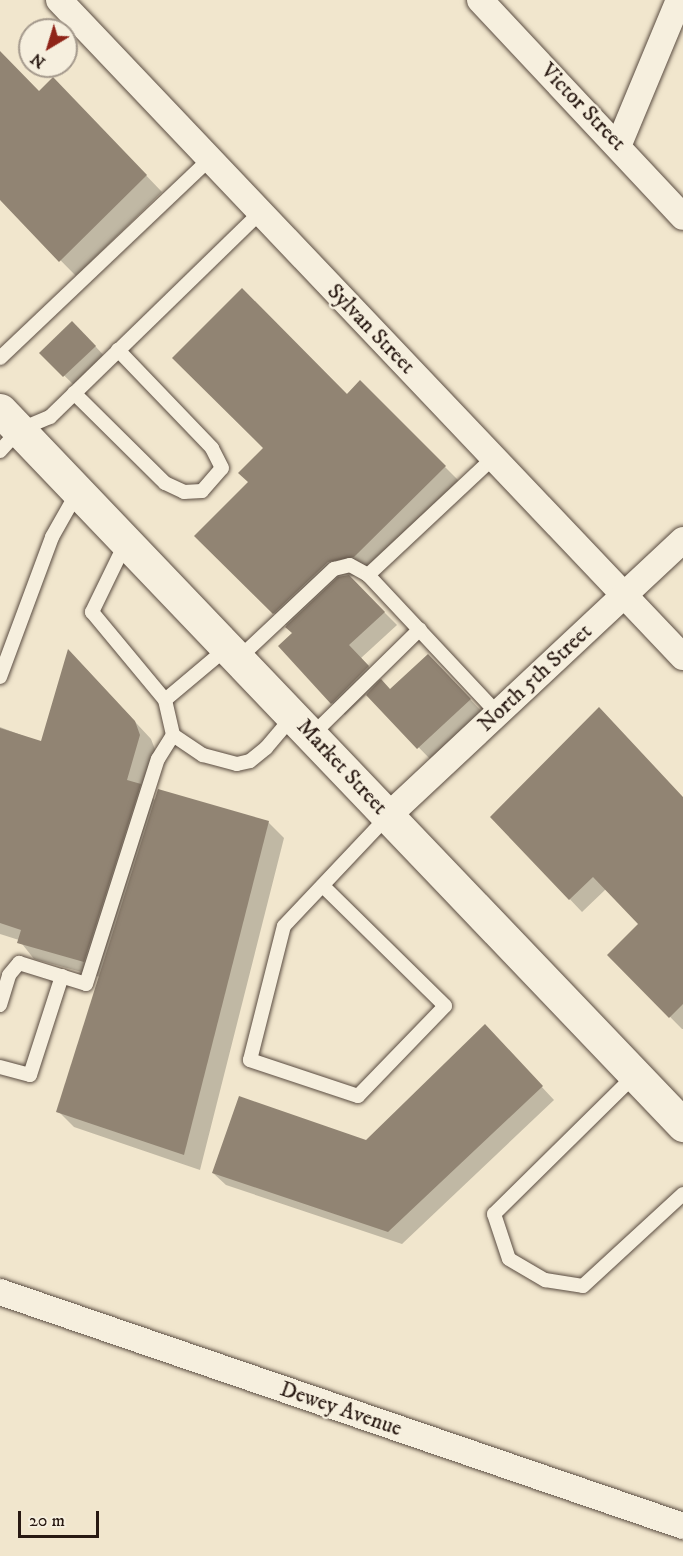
<!DOCTYPE html>
<html>
<head>
<meta charset="utf-8">
<style>
	body { margin:0 }
	#map { position:relative; width:683px; height:1556px; overflow:hidden; background:#f1e6cd; font-family:"IM FELL DW Pica",serif }
	div>[style] { position:absolute }
	.shadow>* { inset:0; background:#0003 }
	.building>* { inset:0; background:#918473 }
	.roads { filter:drop-shadow(0 0 2px #5a4c41) drop-shadow(0 0 2px #5a4c41) }
	.service>* { height:14px; margin:-7px; padding:0 7px; transform-origin:7px; border-radius:7px; background:#f6efde }
	.minor>* { height:26px; margin:-13px; padding:0 13px; transform-origin:13px; border-radius:13px; background:#f6efde }
	.secondary>* { height:33px; margin:-16.5px; padding:0 16.5px; transform-origin:16.5px; border-radius:16.5px; background:#f6efde }
	span { translate:-50% -50%; white-space:nowrap; text-align:center; line-height:1.15; -webkit-text-stroke:5px #f6efde; paint-order:stroke }
	.street-label { font-size:22px; color:#281912 }
	.north { position:absolute; left:18px; top:18px; width:60px; height:60px; box-sizing:border-box; background:#f6efde; border:2px solid #a4998c; border-radius:50%; rotate:218deg; font-size:16px; font-weight:700; line-height:24px; text-align:center; color:#281912 }
	.north::after { content:''; display:block; margin:auto; width:21px; height:27px; background:#8f2418; clip-path:polygon(50% 0,100% 100%,50% 72%,0 100%) }
	.scale { position:absolute; left:18px; top:1511px; width:81px; height:27px; box-sizing:border-box; border:3px solid #281912; border-top:0; padding-left:8px; font-size:18px; line-height:21px; white-space:nowrap; color:#281912; -webkit-text-stroke:4px #f6efde; paint-order:stroke }
</style>
</head>
<body>
<div id="map">
	<div class="shadow">
		<div style="clip-path:polygon(0 53px,39px 93px,69px 95px,162px 192px,76px 276px,0 199px)"></div>
		<div style="clip-path:polygon(85px 335px,107px 359px,77px 388px,41px 353px)"></div>
		<div style="clip-path:polygon(360px 382px,461px 483px,370px 573px,349px 577px,397px 625px,361px 658px,391px 691px,441px 668px,482px 712px,431px 760px,367px 694px,345px 715px,332px 703px,294px 633px,196px 536px)"></div>
		<div style="clip-path:polygon(84px 667px,151px 739px,156px 752px,145px 790px,156px 801px,268px 822px,284px 838px,200px 1170px,74px 1127px,58px 1111px,100px 977px,34px 959px,19px 940px,0 934px,0 727px,42px 743px)"></div>
		<div style="clip-path:polygon(683px 798px,683px 1029px,682px 1029px,609px 955px,640px 924px,606px 889px,582px 912px,492px 817px)"></div>
		<div style="clip-path:polygon(497px 1039px,554px 1100px,402px 1244px,226px 1185px,213px 1173px,366px 1142px)"></div>
	</div>
	<div class="building">
		<div style="clip-path:polygon(0 51px,39px 91px,53px 77px,147px 175px,59px 262px,0 200px)"></div>
		<div style="clip-path:polygon(242px 288px,347px 394px,360px 380px,446px 466px,354px 557px,328px 562px,273px 614px,194px 536px,248px 482px,238px 473px,263px 448px,172px 358px)"></div>
		<div style="clip-path:polygon(72px 321px,96px 346px,63px 377px,39px 353px)"></div>
		<div style="clip-path:polygon(349px 575px,385px 612px,349px 645px,369px 666px,331px 704px,278px 646px,292px 633px,285px 627px,338px 577px)"></div>
		<div style="clip-path:polygon(68px 649px,135px 721px,140px 735px,127px 780px,141px 784px,84px 962px,17px 943px,21px 930px,0 923px,0 728px,41px 741px)"></div>
		<div style="clip-path:polygon(428px 654px,471px 699px,417px 749px,366px 695px,381px 679px,390px 689px)"></div>
		<div style="clip-path:polygon(599px 707px,683px 797px,683px 1004px,669px 1018px,607px 955px,638px 924px,593px 877px,569px 900px,490px 817px)"></div>
		<div style="clip-path:polygon(158px 789px,269px 821px,184px 1155px,56px 1112px)"></div>
		<div style="clip-path:polygon(485px 1024px,543px 1086px,388px 1232px,212px 1173px,239px 1096px,366px 1140px)"></div>
	</div>
	<div class="roads">
		<div class="service">
			<div style="left:0;top:358px;width:289px;rotate:-43.5deg"></div>
			<div style="left:74px;top:393px;width:128px;rotate:44.7deg"></div>
			<div style="left:165px;top:483px;width:21px;rotate:25deg"></div>
			<div style="left:184px;top:492px;width:18px;rotate:-3deg"></div>
			<div style="left:202px;top:491px;width:30px;rotate:-49deg"></div>
			<div style="left:222px;top:468px;width:22px;rotate:-117deg"></div>
			<div style="left:212px;top:448px;width:136px;rotate:-133.8deg"></div>
			<div style="left:0;top:451px;width:28px;rotate:-48deg"></div>
			<div style="left:19px;top:430px;width:34px;rotate:-23deg"></div>
			<div style="left:50px;top:417px;width:293px;rotate:-44.2deg"></div>
			<div style="left:126px;top:542px;width:78px;rotate:115.9deg"></div>
			<div style="left:92px;top:612px;width:114px;rotate:50.3deg"></div>
			<div style="left:165px;top:700px;width:36px;rotate:77deg"></div>
			<div style="left:173px;top:735px;width:36px;rotate:34deg"></div>
			<div style="left:203px;top:755px;width:35px;rotate:15deg"></div>
			<div style="left:237px;top:764px;width:13px;rotate:-13deg"></div>
			<div style="left:250px;top:761px;width:21px;rotate:-39deg"></div>
			<div style="left:266px;top:748px;width:42px;rotate:-49.8deg"></div>
			<div style="left:368px;top:575px;width:189px;rotate:46.9deg"></div>
			<div style="left:238px;top:659px;width:132px;rotate:-43.2deg"></div>
			<div style="left:334px;top:569px;width:16px;rotate:-14deg"></div>
			<div style="left:350px;top:565px;width:21px;rotate:29deg"></div>
			<div style="left:368px;top:575px;width:171px;rotate:-43.1deg"></div>
			<div style="left:0;top:677px;width:149px;rotate:-69.6deg"></div>
			<div style="left:52px;top:537px;width:53px;rotate:-60.5deg"></div>
			<div style="left:165px;top:700px;width:81px;rotate:-40deg"></div>
			<div style="left:312px;top:735px;width:151px;rotate:-44.5deg"></div>
			<div style="left:323px;top:886px;width:171px;rotate:44.5deg"></div>
			<div style="left:445px;top:1006px;width:125px;rotate:134deg"></div>
			<div style="left:358px;top:1096px;width:114px;rotate:-161.6deg"></div>
			<div style="left:250px;top:1060px;width:138px;rotate:-75.8deg"></div>
			<div style="left:284px;top:926px;width:151px;rotate:-46.6deg"></div>
			<div style="left:0;top:1005px;width:31px;rotate:-73deg"></div>
			<div style="left:9px;top:975px;width:16px;rotate:-50deg"></div>
			<div style="left:19px;top:963px;width:70px;rotate:17.4deg"></div>
			<div style="left:86px;top:984px;width:236px;rotate:-72.3deg"></div>
			<div style="left:158px;top:759px;width:28px;rotate:-58deg"></div>
			<div style="left:0;top:1067px;width:31px;rotate:15deg"></div>
			<div style="left:30px;top:1075px;width:104px;rotate:-72.1deg"></div>
			<div style="left:635px;top:1075px;width:198px;rotate:135.4deg"></div>
			<div style="left:494px;top:1214px;width:47px;rotate:71.6deg"></div>
			<div style="left:509px;top:1259px;width:42px;rotate:30.3deg"></div>
			<div style="left:545px;top:1280px;width:38px;rotate:9deg"></div>
			<div style="left:583px;top:1286px;width:136px;rotate:-42.6deg"></div>
		</div>
		<div class="minor">
			<div style="left:59px;top:0;width:906px;rotate:46.48deg"></div>
			<div style="left:480px;top:0;width:297px;rotate:46.9deg"></div>
			<div style="left:619px;top:144px;width:156px;rotate:-67.4deg"></div>
			<div style="left:388px;top:816px;width:404px;rotate:-43.1deg"></div>
			<div style="left:0;top:1292px;width:722px;rotate:18.91deg"></div>
		</div>
		<div class="secondary">
			<div style="left:0;top:410px;width:989px;rotate:46.31deg"></div>
		</div>
	</div>
	<div class="street-label">
		<span style="left:583px;top:107px;rotate:46deg">Victor Street</span>
		<span style="left:371px;top:329px;rotate:46deg">Sylvan Street</span>
		<span style="left:535px;top:678px;rotate:-43deg">North 5th Street</span>
		<span style="left:342px;top:767px;rotate:47deg">Market Street</span>
		<span style="left:341px;top:1409px;rotate:19deg">Dewey Avenue</span>
	</div>
	<div class="north">N</div>
	<div class="scale">20 m</div>
</div>
</body>
</html>
